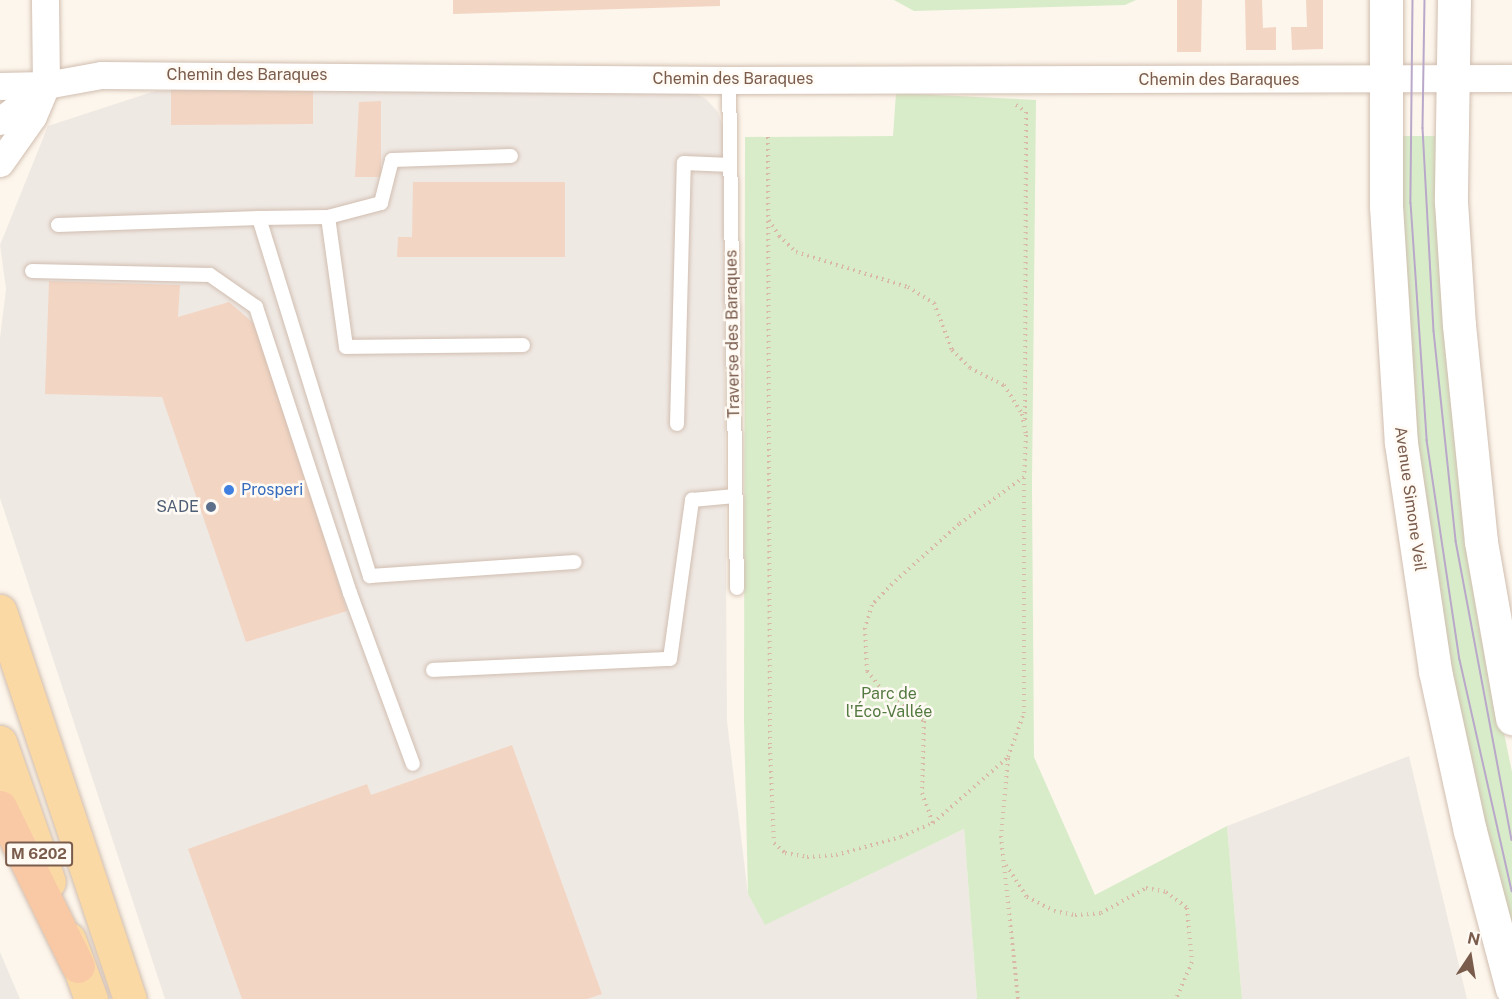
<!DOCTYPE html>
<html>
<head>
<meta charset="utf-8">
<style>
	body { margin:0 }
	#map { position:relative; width:1512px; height:999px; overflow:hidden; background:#fdf6ec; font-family:"Public Sans",sans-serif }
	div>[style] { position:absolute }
	.industrial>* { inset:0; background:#efe9e4 }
	.green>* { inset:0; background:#d8ecc9 }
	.building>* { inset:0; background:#f3d5c3 }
	.path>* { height:4px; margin-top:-2px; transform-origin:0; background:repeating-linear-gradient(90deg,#d9b8a5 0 1.5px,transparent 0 6px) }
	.roads { filter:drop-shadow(0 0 2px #d1beb0) drop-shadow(0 0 2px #d1beb0) }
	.service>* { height:14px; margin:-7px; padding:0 7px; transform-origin:7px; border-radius:7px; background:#fff }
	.minor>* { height:27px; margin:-13.5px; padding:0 13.5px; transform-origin:13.5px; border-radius:13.5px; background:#fff }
	.secondary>* { height:33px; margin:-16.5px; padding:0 16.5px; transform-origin:16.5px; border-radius:16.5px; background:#fff }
	.primary>* { height:33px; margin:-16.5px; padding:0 16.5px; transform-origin:16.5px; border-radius:16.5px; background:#fbd9a5 }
	.trunk>* { height:33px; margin:-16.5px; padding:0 16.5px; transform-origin:16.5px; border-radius:16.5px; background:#f9c8a4 }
	.tram>* { height:1.5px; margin:-0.75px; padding:0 0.75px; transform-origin:0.75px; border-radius:0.75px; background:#b9a8c9 }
	.dots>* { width:16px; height:16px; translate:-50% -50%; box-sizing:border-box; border:3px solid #fffaf3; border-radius:50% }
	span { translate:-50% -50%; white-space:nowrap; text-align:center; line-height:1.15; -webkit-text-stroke:5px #fffaf3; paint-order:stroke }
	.shield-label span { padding:2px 4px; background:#fffaf3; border:2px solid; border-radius:4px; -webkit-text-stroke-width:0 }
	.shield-label { font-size:15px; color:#7a5c4d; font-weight:700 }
	.street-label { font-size:16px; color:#7a5c4d }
	.shop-label { font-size:16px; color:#366cbe }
	.left { translate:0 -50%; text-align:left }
	.service-label { font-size:16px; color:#4e5e75 }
	.right { translate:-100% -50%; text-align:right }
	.park-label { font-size:16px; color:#537a41 }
	.north { position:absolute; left:1440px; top:927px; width:60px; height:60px; -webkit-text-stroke:4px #fffaf3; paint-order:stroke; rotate:12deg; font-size:16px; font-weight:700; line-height:24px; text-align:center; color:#7a5c4d }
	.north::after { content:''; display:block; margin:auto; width:21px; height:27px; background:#7a5c4d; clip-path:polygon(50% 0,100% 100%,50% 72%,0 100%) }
</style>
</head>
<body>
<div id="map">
	<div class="industrial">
		<div style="clip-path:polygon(334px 88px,691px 91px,706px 99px,718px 112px,723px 127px,727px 721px,748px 894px,766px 924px,964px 829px,977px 999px,165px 999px,0 498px,0 338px,6px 289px,0 245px,48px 126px,155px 91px)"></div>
		<div style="clip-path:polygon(1409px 756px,1467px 999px,1242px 999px,1227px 826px)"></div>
		<div style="clip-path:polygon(0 952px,20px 999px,0 999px)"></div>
	</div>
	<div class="green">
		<div style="clip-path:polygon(894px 0,1136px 0,1125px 5px,914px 11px)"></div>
		<div style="clip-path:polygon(896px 93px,1036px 100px,1032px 485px,1034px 757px,1095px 895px,1227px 826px,1242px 999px,977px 999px,964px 829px,765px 925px,748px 894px,744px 721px,745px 137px,893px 136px)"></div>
		<div style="clip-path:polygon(1395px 136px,1439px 136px,1488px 655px,1512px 772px,1512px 949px,1446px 664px,1412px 444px)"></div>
	</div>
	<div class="building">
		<div style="clip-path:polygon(453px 0,720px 0,720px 6px,453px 14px)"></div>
		<div style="clip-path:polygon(1177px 0,1202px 0,1201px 52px,1177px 52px)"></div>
		<div style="clip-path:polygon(1245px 0,1262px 0,1263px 28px,1276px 27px,1276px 50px,1246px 50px)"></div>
		<div style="clip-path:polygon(1306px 0,1323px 0,1323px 49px,1292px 50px,1291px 27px,1307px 27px)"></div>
		<div style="clip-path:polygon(171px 89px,313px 89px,313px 124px,171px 125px)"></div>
		<div style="clip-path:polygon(381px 101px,381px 177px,355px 177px,359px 102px)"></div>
		<div style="clip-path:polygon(413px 182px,565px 182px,565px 257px,397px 257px,398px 237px,412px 237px)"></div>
		<div style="clip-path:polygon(49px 281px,180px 285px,178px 317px,229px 302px,259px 328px,347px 611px,246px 642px,162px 397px,45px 394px)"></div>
		<div style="clip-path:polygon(512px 745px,602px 994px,587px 999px,242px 999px,188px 849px,367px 784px,371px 795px)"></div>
	</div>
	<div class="path">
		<div style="left:1016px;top:105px;width:12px;rotate:35deg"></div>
		<div style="left:1026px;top:112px;width:311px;rotate:90.2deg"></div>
		<div style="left:768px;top:137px;width:610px;rotate:89.81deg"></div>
		<div style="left:770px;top:747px;width:96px;rotate:87.6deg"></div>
		<div style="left:774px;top:843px;width:15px;rotate:42deg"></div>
		<div style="left:785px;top:853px;width:22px;rotate:10deg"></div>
		<div style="left:807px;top:857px;width:29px;rotate:-4deg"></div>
		<div style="left:836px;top:855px;width:67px;rotate:-15.5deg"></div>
		<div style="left:901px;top:837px;width:35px;rotate:-24deg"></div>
		<div style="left:933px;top:823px;width:100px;rotate:-41.3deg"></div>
		<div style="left:1008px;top:757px;width:47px;rotate:-70deg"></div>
		<div style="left:1024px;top:713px;width:236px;rotate:-90deg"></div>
		<div style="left:769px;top:220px;width:19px;rotate:58deg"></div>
		<div style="left:779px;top:236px;width:23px;rotate:43deg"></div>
		<div style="left:796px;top:252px;width:117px;rotate:17.4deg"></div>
		<div style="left:908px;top:287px;width:31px;rotate:32deg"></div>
		<div style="left:934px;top:303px;width:50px;rotate:69deg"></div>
		<div style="left:952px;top:350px;width:25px;rotate:45deg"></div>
		<div style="left:970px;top:368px;width:38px;rotate:27deg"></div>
		<div style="left:1004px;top:385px;width:34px;rotate:58deg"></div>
		<div style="left:1022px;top:414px;width:21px;rotate:79deg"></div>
		<div style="left:1026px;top:435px;width:42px;rotate:92.7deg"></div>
		<div style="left:1024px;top:477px;width:80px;rotate:144.1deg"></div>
		<div style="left:959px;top:524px;width:90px;rotate:138.2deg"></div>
		<div style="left:892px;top:584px;width:29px;rotate:134deg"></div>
		<div style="left:872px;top:605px;width:24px;rotate:107deg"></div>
		<div style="left:865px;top:628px;width:43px;rotate:87.3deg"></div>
		<div style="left:867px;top:671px;width:26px;rotate:51deg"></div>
		<div style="left:883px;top:691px;width:51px;rotate:36.2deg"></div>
		<div style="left:924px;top:721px;width:72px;rotate:91.6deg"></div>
		<div style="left:922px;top:793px;width:32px;rotate:70deg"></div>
		<div style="left:1008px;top:758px;width:78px;rotate:95.1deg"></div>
		<div style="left:1001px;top:836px;width:164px;rotate:84deg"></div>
		<div style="left:1006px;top:865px;width:38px;rotate:57deg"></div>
		<div style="left:1027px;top:897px;width:30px;rotate:27deg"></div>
		<div style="left:1054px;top:911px;width:21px;rotate:11deg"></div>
		<div style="left:1075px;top:915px;width:26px;rotate:-4deg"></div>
		<div style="left:1101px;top:913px;width:51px;rotate:-29.1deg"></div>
		<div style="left:1146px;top:888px;width:20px;rotate:11deg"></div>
		<div style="left:1166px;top:892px;width:26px;rotate:37deg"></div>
		<div style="left:1187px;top:908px;width:54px;rotate:84.7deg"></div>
		<div style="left:1192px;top:962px;width:40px;rotate:113.4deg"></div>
	</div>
	<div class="roads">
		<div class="service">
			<div style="left:729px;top:80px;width:508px;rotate:89.1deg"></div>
			<div style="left:328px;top:217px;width:55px;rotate:-14.8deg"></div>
			<div style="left:381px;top:203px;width:44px;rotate:-75.7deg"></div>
			<div style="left:392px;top:160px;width:119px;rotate:-1.9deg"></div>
			<div style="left:259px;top:218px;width:69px;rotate:-0.8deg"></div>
			<div style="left:328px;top:217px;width:131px;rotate:82.1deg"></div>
			<div style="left:346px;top:347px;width:177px;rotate:-0.6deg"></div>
			<div style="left:58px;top:225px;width:201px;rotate:-2deg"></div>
			<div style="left:259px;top:218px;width:375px;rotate:72.8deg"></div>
			<div style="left:370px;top:576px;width:205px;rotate:-3.9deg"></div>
			<div style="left:32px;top:271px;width:178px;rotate:1.3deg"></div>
			<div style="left:210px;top:275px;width:56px;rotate:34.8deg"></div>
			<div style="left:256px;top:307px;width:301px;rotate:71.8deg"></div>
			<div style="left:350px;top:593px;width:182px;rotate:69.8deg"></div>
			<div style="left:677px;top:424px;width:261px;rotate:-88.5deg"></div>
			<div style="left:684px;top:163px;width:46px;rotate:2.5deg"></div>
			<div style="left:433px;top:670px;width:237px;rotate:-2.7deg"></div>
			<div style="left:670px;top:659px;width:161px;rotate:-82.1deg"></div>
			<div style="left:692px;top:500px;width:43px;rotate:-5.3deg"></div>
		</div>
		<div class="minor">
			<div style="left:0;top:86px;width:46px;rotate:-1.2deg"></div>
			<div style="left:46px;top:85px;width:56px;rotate:-10.3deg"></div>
			<div style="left:101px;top:75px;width:628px;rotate:0.46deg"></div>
			<div style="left:729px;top:80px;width:783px;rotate:-0.15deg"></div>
			<div style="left:0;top:121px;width:58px;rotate:-38deg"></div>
			<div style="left:0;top:163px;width:57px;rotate:-54.9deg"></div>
			<div style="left:33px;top:116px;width:34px;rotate:-67deg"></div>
			<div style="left:46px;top:85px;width:85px;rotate:-90.7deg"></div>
		</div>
		<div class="secondary">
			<div style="left:1386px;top:0;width:206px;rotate:90deg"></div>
			<div style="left:1386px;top:206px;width:237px;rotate:86.4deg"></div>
			<div style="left:1401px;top:443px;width:231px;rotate:81.5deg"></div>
			<div style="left:1435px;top:671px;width:164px;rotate:77.7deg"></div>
			<div style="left:1470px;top:831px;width:163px;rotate:75.1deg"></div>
			<div style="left:1454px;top:0;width:202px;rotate:90.9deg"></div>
			<div style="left:1451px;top:202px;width:123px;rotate:86.3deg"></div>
			<div style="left:1459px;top:325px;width:218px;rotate:84.2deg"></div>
			<div style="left:1481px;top:542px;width:179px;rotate:80deg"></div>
		</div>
		<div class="primary">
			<div style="left:0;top:611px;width:409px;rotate:71.5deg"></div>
			<div style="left:0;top:742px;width:148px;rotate:70.7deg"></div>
			<div style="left:69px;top:939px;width:64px;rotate:69.9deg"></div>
		</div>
		<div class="trunk">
			<div style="left:0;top:807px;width:177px;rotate:63.9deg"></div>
		</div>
	</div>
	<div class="tram">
		<div style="left:1413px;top:0;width:203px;rotate:90.6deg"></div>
		<div style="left:1411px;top:203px;width:238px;rotate:86.1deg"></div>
		<div style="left:1427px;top:440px;width:222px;rotate:81.5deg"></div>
		<div style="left:1460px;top:660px;width:237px;rotate:77.3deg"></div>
		<div style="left:1425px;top:0;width:128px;rotate:90.9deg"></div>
		<div style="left:1423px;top:128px;width:203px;rotate:86.9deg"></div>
		<div style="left:1434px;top:331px;width:211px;rotate:84deg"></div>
		<div style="left:1456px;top:541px;width:304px;rotate:79.4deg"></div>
	</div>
	<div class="dots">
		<div style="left:229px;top:490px;background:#3f7fe0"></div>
		<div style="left:211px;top:507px;background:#5c6f8a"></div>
	</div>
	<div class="shield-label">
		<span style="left:39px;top:854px">M 6202</span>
	</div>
	<div class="street-label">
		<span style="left:247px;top:75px">Chemin des Baraques</span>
		<span style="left:733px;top:79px">Chemin des Baraques</span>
		<span style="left:1219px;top:80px">Chemin des Baraques</span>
		<span style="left:733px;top:334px;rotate:-91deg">Traverse des Baraques</span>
		<span style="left:1410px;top:499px;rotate:82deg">Avenue Simone Veil</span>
	</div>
	<div class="shop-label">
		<span class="left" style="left:241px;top:490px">Prosperi</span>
	</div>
	<div class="service-label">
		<span class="right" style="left:199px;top:507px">SADE</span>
	</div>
	<div class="park-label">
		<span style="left:889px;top:703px">Parc de<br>l'Éco-Vallée</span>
	</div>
	<div class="north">N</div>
</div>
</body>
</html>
